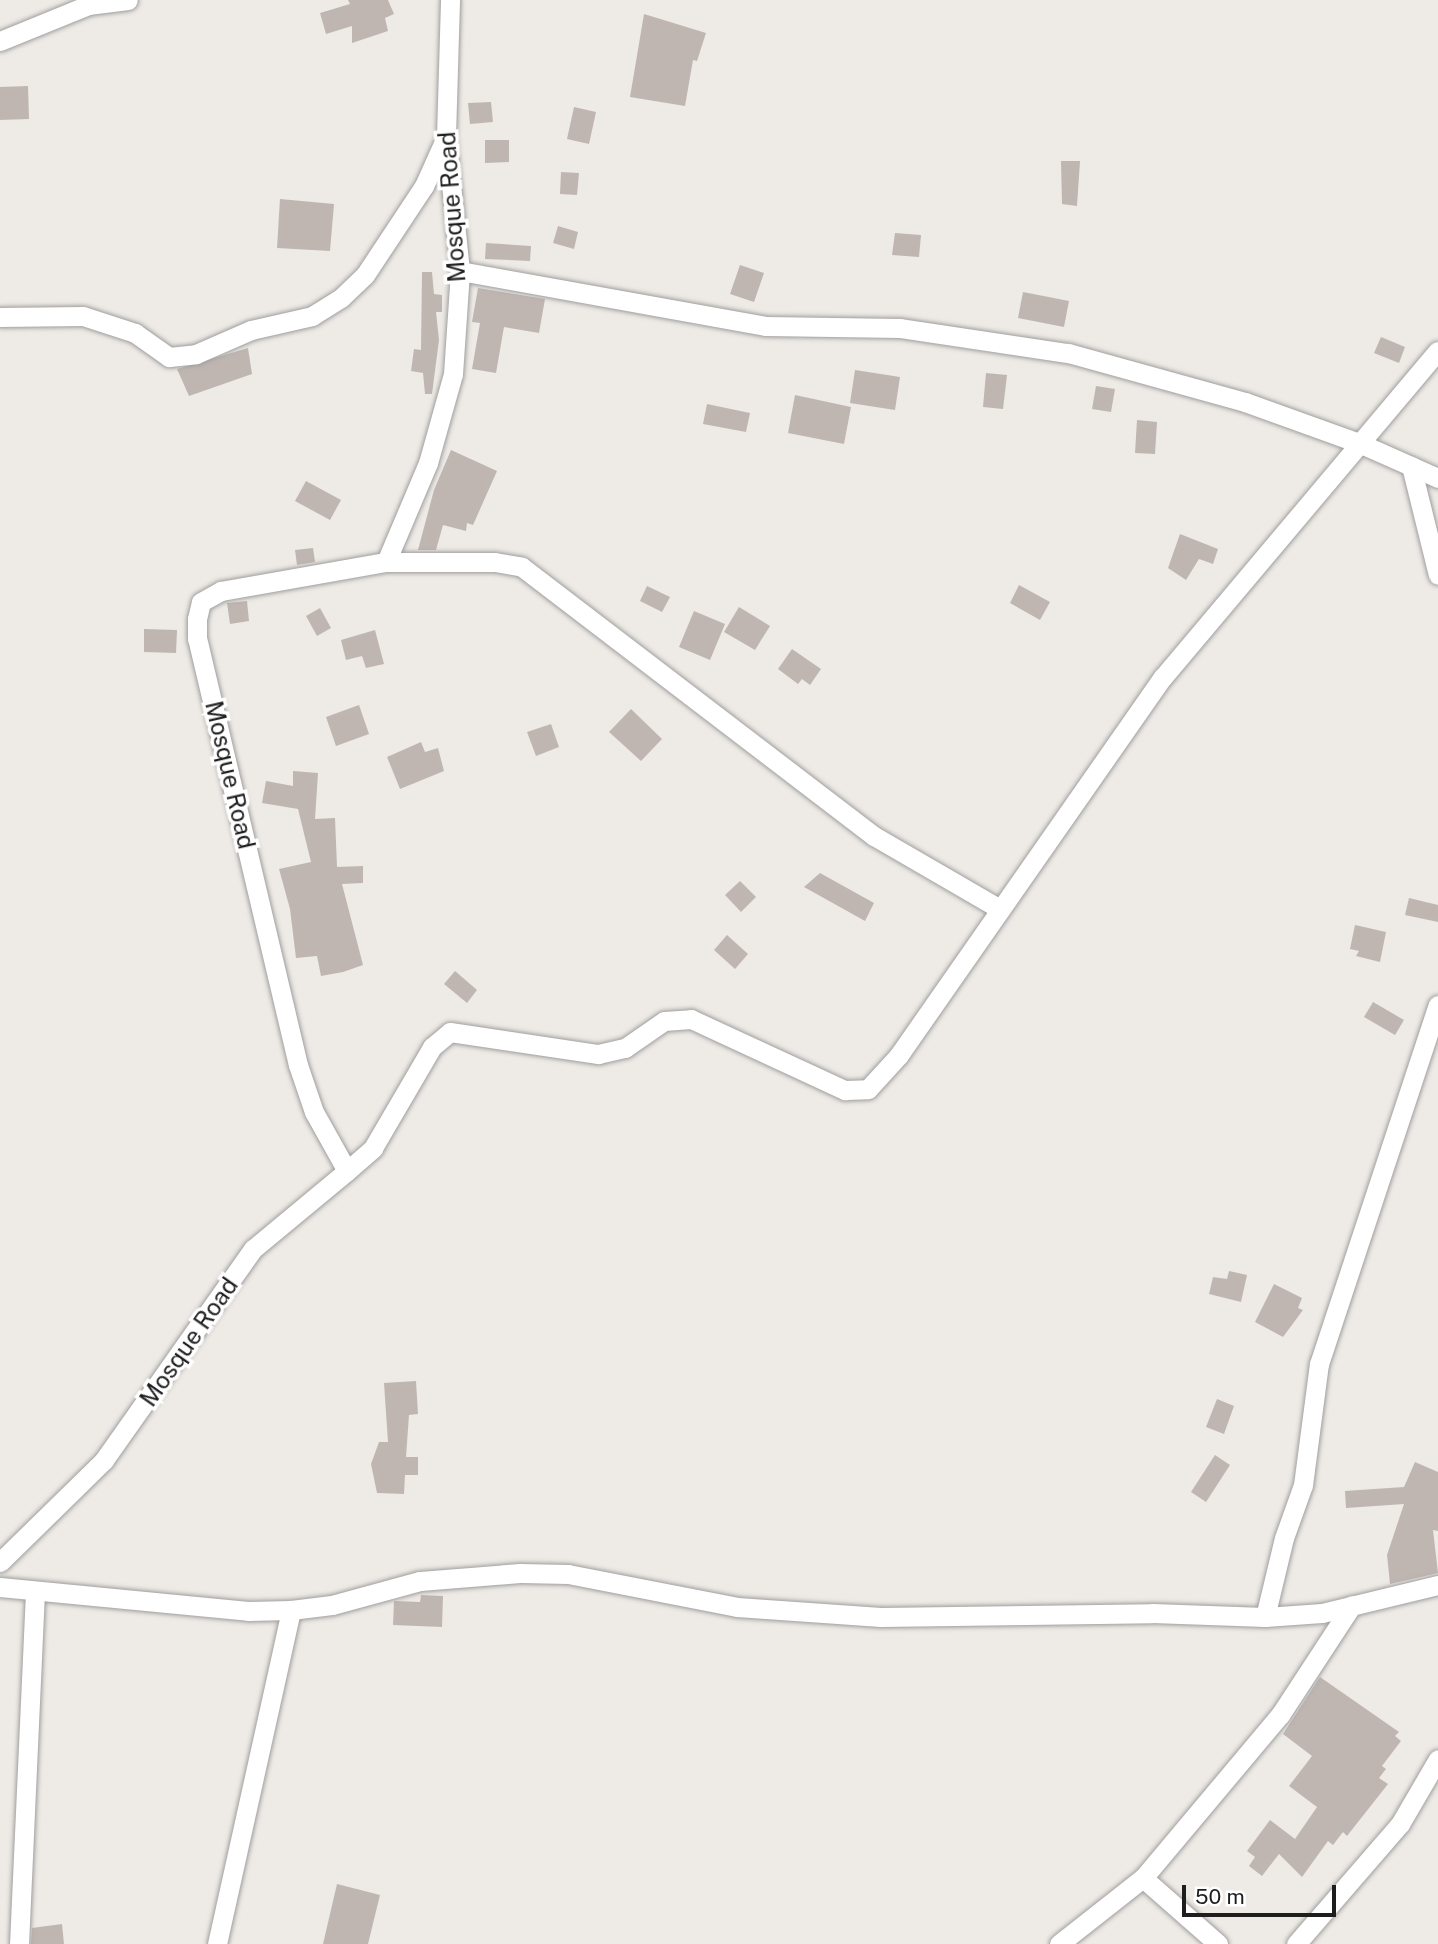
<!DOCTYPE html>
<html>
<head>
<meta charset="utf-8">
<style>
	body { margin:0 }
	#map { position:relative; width:1438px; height:1944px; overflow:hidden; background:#eeeae5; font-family:"Public Sans",sans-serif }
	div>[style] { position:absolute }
	.building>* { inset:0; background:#bfb6b2 }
	.roads { filter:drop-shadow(0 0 2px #9f9f9f) drop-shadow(0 0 2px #9f9f9f) }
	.minor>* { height:19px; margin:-9.5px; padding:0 9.5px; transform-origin:9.5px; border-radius:9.5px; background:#fff }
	span { translate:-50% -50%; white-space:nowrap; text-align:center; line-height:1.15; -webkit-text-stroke:7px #fff; paint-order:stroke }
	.street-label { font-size:24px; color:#1e1e1e }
	.scale { position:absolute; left:1182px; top:1885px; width:154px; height:32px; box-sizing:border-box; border:4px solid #1e1e1e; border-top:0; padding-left:9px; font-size:21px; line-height:24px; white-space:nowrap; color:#1e1e1e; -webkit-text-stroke:5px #fff; paint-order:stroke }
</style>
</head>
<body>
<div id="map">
	<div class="building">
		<div style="clip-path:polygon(348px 0,388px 0,394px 14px,385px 18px,388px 31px,352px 43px,352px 26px,326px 34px,320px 13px,350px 4px)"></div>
		<div style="clip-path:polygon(644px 14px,706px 33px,697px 61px,693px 60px,685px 106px,630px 97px)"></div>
		<div style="clip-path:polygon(28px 86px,29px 119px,0 120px,0 87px)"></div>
		<div style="clip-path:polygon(491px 102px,493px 122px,470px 124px,468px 103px)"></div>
		<div style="clip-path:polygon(574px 107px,596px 112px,589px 144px,567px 139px)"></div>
		<div style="clip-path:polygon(485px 140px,509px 140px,509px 162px,485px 163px)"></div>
		<div style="clip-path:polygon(1061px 161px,1080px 161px,1077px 206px,1062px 204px)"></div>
		<div style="clip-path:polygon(561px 172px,579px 173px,577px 195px,560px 194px)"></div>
		<div style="clip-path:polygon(280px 199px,334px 204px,330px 251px,277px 248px)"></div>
		<div style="clip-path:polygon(558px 226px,578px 232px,574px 249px,553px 243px)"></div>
		<div style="clip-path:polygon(895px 233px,921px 235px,919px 257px,892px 255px)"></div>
		<div style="clip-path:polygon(486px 243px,531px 246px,530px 261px,485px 259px)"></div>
		<div style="clip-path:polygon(740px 265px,764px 273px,754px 302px,730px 294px)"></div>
		<div style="clip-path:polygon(422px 272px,432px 272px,434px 294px,442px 295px,442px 312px,436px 312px,439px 340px,432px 394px,425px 394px,423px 373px,411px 371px,414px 349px,421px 350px)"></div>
		<div style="clip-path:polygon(478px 288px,545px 299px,539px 333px,504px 327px,496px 373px,472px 369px,480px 323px,472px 322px)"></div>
		<div style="clip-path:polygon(1023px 292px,1069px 301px,1064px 327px,1018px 318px)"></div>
		<div style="clip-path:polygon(1381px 337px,1405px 347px,1399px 363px,1374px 353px)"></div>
		<div style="clip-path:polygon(248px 348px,252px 374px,189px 396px,177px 369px)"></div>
		<div style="clip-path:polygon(855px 370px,900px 377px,895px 410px,850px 403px)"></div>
		<div style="clip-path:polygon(986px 373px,1007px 375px,1003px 409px,983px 407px)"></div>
		<div style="clip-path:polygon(1096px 386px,1115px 389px,1111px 412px,1092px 409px)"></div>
		<div style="clip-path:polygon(795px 395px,851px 407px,844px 444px,788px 433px)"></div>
		<div style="clip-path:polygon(707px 404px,750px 413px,746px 432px,703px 424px)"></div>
		<div style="clip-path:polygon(1137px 420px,1157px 422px,1155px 454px,1135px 453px)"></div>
		<div style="clip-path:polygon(451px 450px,497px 471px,473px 525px,467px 523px,466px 531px,443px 525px,436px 550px,418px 550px,434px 490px)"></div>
		<div style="clip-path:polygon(306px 481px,341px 500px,330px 520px,295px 501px)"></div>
		<div style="clip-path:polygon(1180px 534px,1218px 549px,1213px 564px,1199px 559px,1186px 580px,1168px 568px)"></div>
		<div style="clip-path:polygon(313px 548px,315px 562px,297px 565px,295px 550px)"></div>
		<div style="clip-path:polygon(1019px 585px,1050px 602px,1040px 620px,1010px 603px)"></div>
		<div style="clip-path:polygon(647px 586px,670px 597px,662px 612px,640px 601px)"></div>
		<div style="clip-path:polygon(247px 601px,249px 621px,230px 624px,227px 603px)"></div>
		<div style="clip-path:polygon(739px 607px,770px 626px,755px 650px,724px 632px)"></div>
		<div style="clip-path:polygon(320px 608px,331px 628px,317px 636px,306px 616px)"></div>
		<div style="clip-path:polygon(694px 611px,725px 624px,710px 660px,679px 647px)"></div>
		<div style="clip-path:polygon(144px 629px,177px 630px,176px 653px,144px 652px)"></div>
		<div style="clip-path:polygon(375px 630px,384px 664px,366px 668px,362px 656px,346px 660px,341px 640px)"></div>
		<div style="clip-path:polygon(792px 649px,821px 669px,810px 685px,802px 679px,798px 684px,778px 669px)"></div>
		<div style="clip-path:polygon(359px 705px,369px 734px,336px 746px,326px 717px)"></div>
		<div style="clip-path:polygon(631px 709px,662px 739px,641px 761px,609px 732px)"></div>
		<div style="clip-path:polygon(551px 724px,559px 747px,536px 756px,527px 732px)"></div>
		<div style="clip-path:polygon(421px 742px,425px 752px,438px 748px,444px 771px,400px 789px,387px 757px)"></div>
		<div style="clip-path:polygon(293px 771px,318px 773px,315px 819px,335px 818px,337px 867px,363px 866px,363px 883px,342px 884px,363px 965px,343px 972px,321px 976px,317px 956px,296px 958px,290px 909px,279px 869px,311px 862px,298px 809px,262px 803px,266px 781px,293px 786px)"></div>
		<div style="clip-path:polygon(820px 873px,874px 903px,865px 921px,804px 887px)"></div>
		<div style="clip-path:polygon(740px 881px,756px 897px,741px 912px,725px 895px)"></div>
		<div style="clip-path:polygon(1409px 898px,1438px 905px,1438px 922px,1405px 915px)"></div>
		<div style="clip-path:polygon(1355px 925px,1386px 932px,1380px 962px,1356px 956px,1359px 951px,1350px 949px)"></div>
		<div style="clip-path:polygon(727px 935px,748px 954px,735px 969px,714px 950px)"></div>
		<div style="clip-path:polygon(455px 971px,477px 990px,467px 1003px,444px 984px)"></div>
		<div style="clip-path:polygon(1373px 1002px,1404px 1020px,1395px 1035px,1364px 1017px)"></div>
		<div style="clip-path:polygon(1229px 1271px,1247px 1275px,1241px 1302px,1209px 1294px,1213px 1277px,1227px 1279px)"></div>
		<div style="clip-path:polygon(1274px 1284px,1302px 1298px,1298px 1308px,1303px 1310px,1283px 1337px,1255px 1322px)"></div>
		<div style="clip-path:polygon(416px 1381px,418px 1414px,409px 1415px,406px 1457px,418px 1457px,418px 1475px,405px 1475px,404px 1494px,377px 1493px,371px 1464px,379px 1442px,388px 1442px,384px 1383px)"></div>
		<div style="clip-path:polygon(1217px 1399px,1234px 1406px,1224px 1434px,1206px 1427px)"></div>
		<div style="clip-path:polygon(1215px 1455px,1230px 1465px,1206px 1502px,1191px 1492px)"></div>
		<div style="clip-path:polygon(1415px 1462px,1438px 1472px,1438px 1531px,1433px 1530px,1438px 1573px,1390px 1584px,1387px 1555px,1404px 1504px,1346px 1508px,1345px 1491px,1404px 1487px)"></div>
		<div style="clip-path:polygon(421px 1595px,443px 1596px,442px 1627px,393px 1625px,394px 1601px,420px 1602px)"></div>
		<div style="clip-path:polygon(1320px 1677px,1399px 1732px,1395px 1736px,1401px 1741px,1382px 1766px,1386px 1769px,1379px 1778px,1388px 1784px,1347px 1836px,1343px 1832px,1333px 1845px,1328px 1841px,1302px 1877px,1279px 1854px,1262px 1876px,1249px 1866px,1255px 1857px,1247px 1851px,1270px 1820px,1295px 1839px,1317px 1807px,1289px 1786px,1312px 1756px,1283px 1734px)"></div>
		<div style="clip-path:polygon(337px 1884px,380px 1895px,368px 1944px,323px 1944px)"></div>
		<div style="clip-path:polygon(62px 1924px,64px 1944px,31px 1944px,32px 1928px)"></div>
	</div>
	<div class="roads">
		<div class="minor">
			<div style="left:0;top:41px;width:95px;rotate:-22.2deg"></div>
			<div style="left:88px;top:5px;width:40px;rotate:-7.1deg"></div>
			<div style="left:460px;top:271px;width:310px;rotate:10.2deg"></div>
			<div style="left:765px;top:326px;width:135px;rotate:0.8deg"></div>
			<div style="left:900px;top:328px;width:170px;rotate:8.5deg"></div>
			<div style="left:1068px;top:353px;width:184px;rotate:15.5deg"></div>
			<div style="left:1245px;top:402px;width:121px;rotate:19.8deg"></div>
			<div style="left:1359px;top:443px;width:86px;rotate:23.9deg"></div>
			<div style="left:0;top:317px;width:83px;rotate:-0.7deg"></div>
			<div style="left:83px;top:316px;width:55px;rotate:18.1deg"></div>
			<div style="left:135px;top:333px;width:42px;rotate:35.2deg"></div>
			<div style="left:169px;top:357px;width:27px;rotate:-6deg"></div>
			<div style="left:196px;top:354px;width:60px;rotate:-23.6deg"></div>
			<div style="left:251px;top:330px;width:63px;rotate:-12.9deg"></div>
			<div style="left:312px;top:316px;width:34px;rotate:-32deg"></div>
			<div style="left:341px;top:298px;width:33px;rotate:-44deg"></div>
			<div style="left:365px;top:275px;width:107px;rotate:-56.5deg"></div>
			<div style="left:424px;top:186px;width:54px;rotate:-65.8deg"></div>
			<div style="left:1411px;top:466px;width:112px;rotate:76.1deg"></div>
			<div style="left:386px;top:562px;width:109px"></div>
			<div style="left:495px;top:562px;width:27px;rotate:10deg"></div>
			<div style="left:522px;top:567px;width:443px;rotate:37.4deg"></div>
			<div style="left:874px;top:836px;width:146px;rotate:30.1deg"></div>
			<div style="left:347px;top:1171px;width:35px;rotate:-41deg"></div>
			<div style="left:373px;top:1148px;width:117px;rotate:-59.7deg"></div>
			<div style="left:432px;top:1047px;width:23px;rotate:-40deg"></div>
			<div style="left:450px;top:1032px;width:150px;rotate:8.5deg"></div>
			<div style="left:598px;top:1054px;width:28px;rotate:-13deg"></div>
			<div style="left:625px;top:1048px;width:47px;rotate:-34.7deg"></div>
			<div style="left:664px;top:1021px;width:27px;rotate:-4deg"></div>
			<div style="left:691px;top:1019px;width:170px;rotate:24.8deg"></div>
			<div style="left:845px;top:1090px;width:23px;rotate:-2deg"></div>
			<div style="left:868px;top:1089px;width:46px;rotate:-47.6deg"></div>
			<div style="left:899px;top:1055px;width:461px;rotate:-55.1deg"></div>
			<div style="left:1163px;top:677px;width:426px;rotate:-49.9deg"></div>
			<div style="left:0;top:1562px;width:146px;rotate:-44.4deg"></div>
			<div style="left:104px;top:1460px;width:258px;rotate:-54.8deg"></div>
			<div style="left:253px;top:1249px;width:122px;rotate:-39.7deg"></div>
			<div style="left:347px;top:1171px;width:68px;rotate:-119.2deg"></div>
			<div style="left:314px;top:1112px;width:50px;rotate:-108.8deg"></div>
			<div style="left:298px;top:1065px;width:438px;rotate:-103.3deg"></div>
			<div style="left:197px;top:639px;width:20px;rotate:-90deg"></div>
			<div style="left:197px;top:619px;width:17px;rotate:-77deg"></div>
			<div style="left:201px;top:602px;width:23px;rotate:-29deg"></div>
			<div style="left:221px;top:591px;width:168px;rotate:-10deg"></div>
			<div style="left:386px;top:562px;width:108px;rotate:-67deg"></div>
			<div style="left:428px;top:463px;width:92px;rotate:-74.3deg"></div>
			<div style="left:453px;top:374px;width:103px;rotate:-86.1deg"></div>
			<div style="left:460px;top:271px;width:136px;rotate:-95.9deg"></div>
			<div style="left:446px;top:136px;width:136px;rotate:-88.3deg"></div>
			<div style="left:0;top:1587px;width:249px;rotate:5.5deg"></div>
			<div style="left:248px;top:1611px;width:43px;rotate:-1.3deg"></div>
			<div style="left:291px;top:1610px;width:41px;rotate:-7deg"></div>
			<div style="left:332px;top:1605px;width:91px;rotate:-15.3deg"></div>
			<div style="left:420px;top:1581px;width:100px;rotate:-4.6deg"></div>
			<div style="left:520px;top:1573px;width:48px;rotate:1.2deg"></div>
			<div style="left:568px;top:1574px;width:172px;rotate:11deg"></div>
			<div style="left:737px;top:1607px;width:144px;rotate:4deg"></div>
			<div style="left:881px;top:1617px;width:271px;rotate:-0.8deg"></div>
			<div style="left:1152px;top:1613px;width:113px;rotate:2deg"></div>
			<div style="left:1265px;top:1617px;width:57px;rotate:-4deg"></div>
			<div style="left:1322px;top:1613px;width:119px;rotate:-13.6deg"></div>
			<div style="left:1265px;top:1617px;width:81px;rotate:-76.5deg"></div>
			<div style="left:1284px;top:1538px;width:56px;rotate:-70.3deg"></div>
			<div style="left:1303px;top:1485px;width:122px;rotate:-82.5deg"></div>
			<div style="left:1319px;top:1364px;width:378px;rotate:-71.7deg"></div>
			<div style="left:1143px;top:1878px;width:100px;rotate:41.3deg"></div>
			<div style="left:19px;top:1944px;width:353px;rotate:-87.4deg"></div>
			<div style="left:217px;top:1944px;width:342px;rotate:-77.5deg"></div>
			<div style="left:1059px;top:1944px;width:107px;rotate:-38.2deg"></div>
			<div style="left:1143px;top:1878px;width:213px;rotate:-50deg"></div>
			<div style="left:1280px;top:1715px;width:131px;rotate:-56.8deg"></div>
			<div style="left:1296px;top:1944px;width:159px;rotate:-49.1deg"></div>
			<div style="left:1400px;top:1824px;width:75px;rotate:-59.7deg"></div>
		</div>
	</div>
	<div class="street-label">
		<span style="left:452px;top:207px;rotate:-94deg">Mosque Road</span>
		<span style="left:230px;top:775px;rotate:77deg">Mosque Road</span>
		<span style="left:189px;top:1342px;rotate:-55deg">Mosque Road</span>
	</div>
	<div class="scale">50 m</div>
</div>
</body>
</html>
